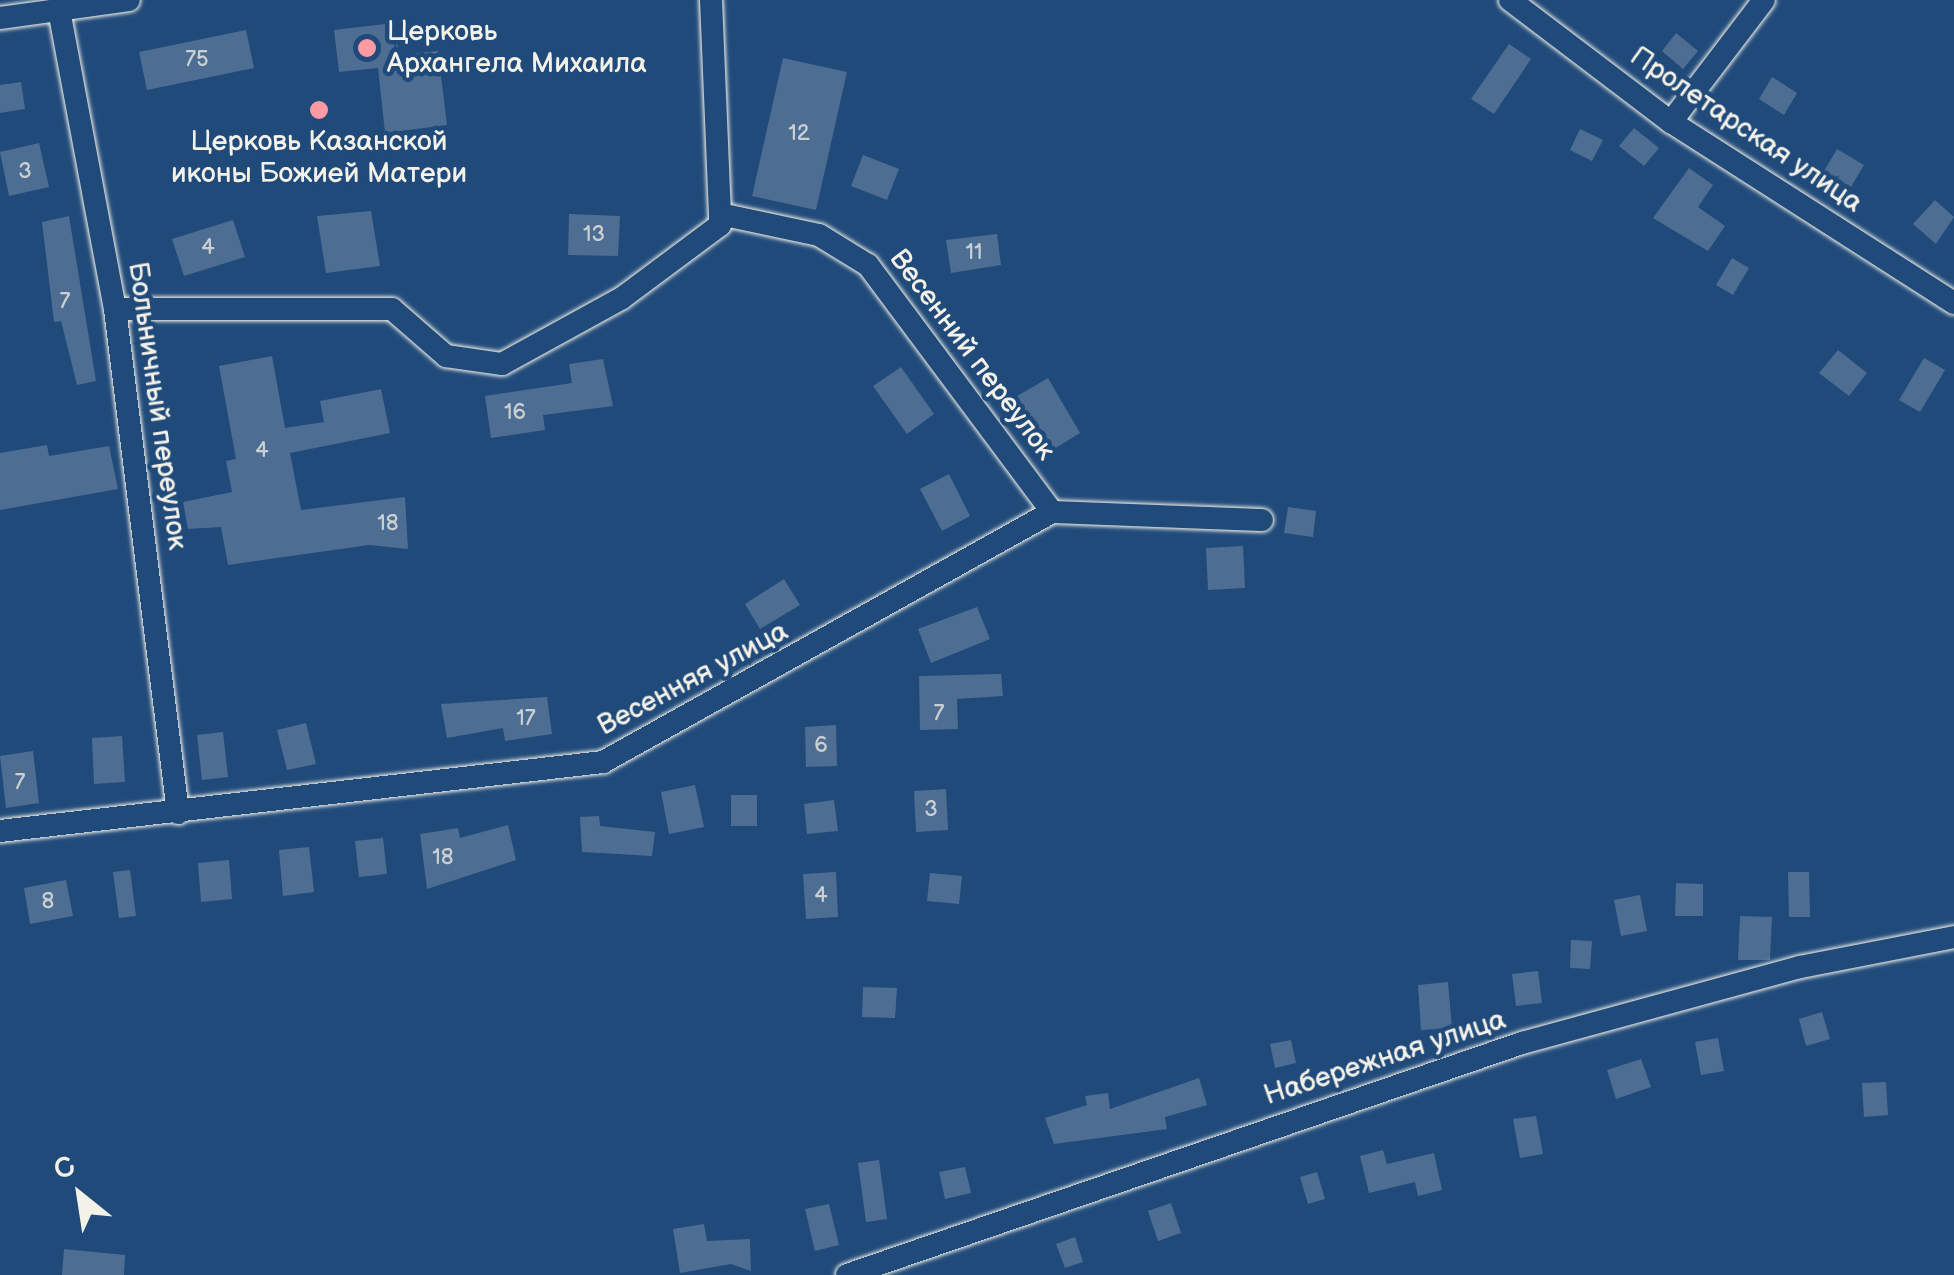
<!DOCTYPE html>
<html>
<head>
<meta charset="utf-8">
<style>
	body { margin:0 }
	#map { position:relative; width:1954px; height:1275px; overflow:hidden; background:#1f4a7a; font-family:"Balsamiq Sans",sans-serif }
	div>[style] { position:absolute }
	.building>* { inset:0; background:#4d6e92 }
	.roads { filter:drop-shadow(0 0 2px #f4f1e8) drop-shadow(0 0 2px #f4f1e8) }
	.minor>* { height:22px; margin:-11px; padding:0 11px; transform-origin:11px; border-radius:11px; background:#1f4a7a }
	.dots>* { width:28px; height:28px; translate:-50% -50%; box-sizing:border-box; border:5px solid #1f4a7a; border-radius:50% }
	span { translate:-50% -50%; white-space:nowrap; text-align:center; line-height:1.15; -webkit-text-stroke:9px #1f4a7a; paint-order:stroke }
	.number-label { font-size:22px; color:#cad0d2 }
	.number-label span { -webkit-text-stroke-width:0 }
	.poi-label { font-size:28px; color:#f4f1e8 }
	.left { translate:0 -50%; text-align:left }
	.street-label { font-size:28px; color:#f4f1e8 }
	.north { position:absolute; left:30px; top:1145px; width:100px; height:100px; -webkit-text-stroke:8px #1f4a7a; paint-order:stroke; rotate:330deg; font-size:28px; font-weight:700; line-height:40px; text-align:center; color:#f4f1e8 }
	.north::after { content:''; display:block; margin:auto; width:35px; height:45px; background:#f4f1e8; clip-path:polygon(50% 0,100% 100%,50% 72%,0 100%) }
</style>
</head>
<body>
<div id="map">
	<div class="building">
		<div style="clip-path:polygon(394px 23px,399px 55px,438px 51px,447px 125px,385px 133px,378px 68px,339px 72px,334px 30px)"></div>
		<div style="clip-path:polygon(246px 30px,254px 68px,147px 90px,139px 52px)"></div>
		<div style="clip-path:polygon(1676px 33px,1698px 51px,1683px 69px,1662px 51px)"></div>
		<div style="clip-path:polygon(1509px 44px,1531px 59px,1494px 114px,1471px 99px)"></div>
		<div style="clip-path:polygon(783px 58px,847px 72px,816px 210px,752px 196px)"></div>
		<div style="clip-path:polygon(1772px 77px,1797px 93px,1784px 115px,1759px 99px)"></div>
		<div style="clip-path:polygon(21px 82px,25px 109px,0 113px,0 85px)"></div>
		<div style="clip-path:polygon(1634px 128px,1659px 148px,1644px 166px,1619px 146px)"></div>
		<div style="clip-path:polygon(1580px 129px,1603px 140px,1592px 161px,1570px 150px)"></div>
		<div style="clip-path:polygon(39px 143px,49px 187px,9px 196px,0 152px)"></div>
		<div style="clip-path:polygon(1837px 149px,1864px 165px,1851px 187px,1824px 171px)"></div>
		<div style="clip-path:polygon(863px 155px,899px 169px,887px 200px,851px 186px)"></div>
		<div style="clip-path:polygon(1689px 168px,1713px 185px,1698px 207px,1725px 226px,1708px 251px,1653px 218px)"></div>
		<div style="clip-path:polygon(1935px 200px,1954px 217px,1936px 244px,1913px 224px)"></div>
		<div style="clip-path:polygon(371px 211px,380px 266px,326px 273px,317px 216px)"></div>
		<div style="clip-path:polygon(569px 214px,620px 216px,618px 256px,568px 255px)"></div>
		<div style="clip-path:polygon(69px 216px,96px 381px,77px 385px,61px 321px,54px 322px,42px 222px)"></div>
		<div style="clip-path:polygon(233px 220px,245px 257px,184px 276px,172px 239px)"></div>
		<div style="clip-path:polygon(997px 234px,1001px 265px,951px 273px,946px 240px)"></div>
		<div style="clip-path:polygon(1732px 258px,1749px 268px,1733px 295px,1716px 285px)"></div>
		<div style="clip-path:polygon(1838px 350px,1867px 373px,1849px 396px,1819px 373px)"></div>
		<div style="clip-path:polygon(272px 356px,285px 428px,324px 422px,320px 401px,381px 389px,390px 433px,290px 453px,301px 510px,405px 497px,408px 549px,369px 545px,228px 565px,221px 527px,188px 529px,183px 502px,232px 492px,226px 461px,236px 459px,219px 366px)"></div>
		<div style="clip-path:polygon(1924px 358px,1945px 370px,1920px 412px,1899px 400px)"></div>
		<div style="clip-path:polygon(603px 359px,613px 406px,543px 415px,545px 430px,491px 438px,485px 396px,572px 383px,569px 364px)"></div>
		<div style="clip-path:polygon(901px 367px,934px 414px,907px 434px,873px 386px)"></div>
		<div style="clip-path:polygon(1048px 378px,1080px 433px,1041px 457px,1009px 401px)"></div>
		<div style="clip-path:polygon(47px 445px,49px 456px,109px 446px,118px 489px,0 510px,0 453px)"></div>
		<div style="clip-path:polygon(949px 474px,970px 516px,942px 531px,920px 489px)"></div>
		<div style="clip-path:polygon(1288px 507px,1316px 511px,1313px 537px,1284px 533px)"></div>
		<div style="clip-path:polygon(1243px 546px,1245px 588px,1208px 590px,1206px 548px)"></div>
		<div style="clip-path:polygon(784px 579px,800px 605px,760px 629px,745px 604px)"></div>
		<div style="clip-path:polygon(977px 607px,990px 639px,931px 663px,918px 629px)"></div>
		<div style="clip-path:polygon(1001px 674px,1003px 696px,957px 699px,958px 729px,920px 730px,919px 676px)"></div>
		<div style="clip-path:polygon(547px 697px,552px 734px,505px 741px,503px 728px,447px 738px,441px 704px)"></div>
		<div style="clip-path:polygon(306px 723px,316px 764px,287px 770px,277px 730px)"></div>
		<div style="clip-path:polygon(836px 725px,837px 766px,806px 767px,805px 727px)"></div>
		<div style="clip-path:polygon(223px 732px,228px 777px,202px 780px,197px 735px)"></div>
		<div style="clip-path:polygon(122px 736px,125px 782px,94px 784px,92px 738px)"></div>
		<div style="clip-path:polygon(33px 751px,39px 803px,6px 808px,0 756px)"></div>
		<div style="clip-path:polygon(695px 785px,704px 827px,669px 834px,661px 792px)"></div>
		<div style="clip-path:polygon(946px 789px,948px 830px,916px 832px,914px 791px)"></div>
		<div style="clip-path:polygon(731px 795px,757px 795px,757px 826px,731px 826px)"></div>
		<div style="clip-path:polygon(834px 800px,838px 831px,807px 834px,804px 804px)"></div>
		<div style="clip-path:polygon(599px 816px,600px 826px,655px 832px,652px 856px,582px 852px,580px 817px)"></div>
		<div style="clip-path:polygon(508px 825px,516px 860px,427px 889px,420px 834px,458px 828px,460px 838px)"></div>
		<div style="clip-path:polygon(383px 838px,387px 874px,359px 877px,355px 841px)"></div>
		<div style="clip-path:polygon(309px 847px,314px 892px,283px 896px,279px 850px)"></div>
		<div style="clip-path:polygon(229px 860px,232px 899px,201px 902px,198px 863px)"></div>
		<div style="clip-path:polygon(130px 870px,136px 916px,119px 918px,113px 872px)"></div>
		<div style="clip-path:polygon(836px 872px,838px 917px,806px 919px,803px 874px)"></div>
		<div style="clip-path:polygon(1788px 872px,1809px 872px,1810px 917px,1789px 917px)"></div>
		<div style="clip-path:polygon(930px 873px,962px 876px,959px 904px,927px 901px)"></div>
		<div style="clip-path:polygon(66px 880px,73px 916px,30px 924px,24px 888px)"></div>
		<div style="clip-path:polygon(1676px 883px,1703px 884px,1703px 916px,1675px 916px)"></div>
		<div style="clip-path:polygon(1640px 895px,1647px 931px,1621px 936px,1614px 900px)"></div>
		<div style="clip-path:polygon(1740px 916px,1772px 917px,1770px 960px,1738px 960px)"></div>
		<div style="clip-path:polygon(1571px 940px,1592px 941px,1590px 969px,1570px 968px)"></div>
		<div style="clip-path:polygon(1538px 971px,1542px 1003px,1516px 1006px,1512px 974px)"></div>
		<div style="clip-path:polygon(1448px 982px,1452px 1028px,1421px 1030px,1418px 985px)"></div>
		<div style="clip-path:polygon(863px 987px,897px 988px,895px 1018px,862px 1017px)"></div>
		<div style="clip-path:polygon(1822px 1012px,1830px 1039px,1806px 1046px,1799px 1019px)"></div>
		<div style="clip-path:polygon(1718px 1038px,1724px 1071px,1701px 1075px,1695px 1042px)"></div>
		<div style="clip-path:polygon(1291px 1040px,1296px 1063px,1275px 1068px,1270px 1044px)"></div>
		<div style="clip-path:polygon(1641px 1059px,1651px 1087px,1616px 1099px,1607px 1070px)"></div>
		<div style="clip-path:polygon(1199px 1078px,1207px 1105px,1165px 1117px,1167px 1129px,1054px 1144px,1045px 1118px,1087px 1105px,1085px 1096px,1108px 1093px,1110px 1109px)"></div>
		<div style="clip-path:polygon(1886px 1082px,1888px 1115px,1864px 1117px,1862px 1083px)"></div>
		<div style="clip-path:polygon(1536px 1116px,1543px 1154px,1520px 1158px,1513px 1119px)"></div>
		<div style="clip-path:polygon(1383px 1150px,1387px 1164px,1434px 1153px,1442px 1190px,1418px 1196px,1415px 1182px,1369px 1193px,1360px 1156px)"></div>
		<div style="clip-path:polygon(879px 1160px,887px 1219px,866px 1222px,858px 1163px)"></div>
		<div style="clip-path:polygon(965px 1167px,971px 1193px,945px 1199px,939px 1172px)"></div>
		<div style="clip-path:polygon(1317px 1172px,1325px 1199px,1308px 1204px,1300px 1177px)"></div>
		<div style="clip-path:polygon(1171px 1203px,1181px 1233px,1158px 1241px,1148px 1211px)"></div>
		<div style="clip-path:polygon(829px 1204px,839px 1245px,815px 1251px,805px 1209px)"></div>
		<div style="clip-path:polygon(704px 1224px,707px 1241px,750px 1239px,751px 1271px,731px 1264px,680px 1273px,673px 1229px)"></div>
		<div style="clip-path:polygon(1075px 1237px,1083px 1262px,1065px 1268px,1056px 1244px)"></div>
		<div style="clip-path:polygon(64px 1249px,125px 1255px,124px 1275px,62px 1275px)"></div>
	</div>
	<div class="roads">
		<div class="minor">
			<div style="left:711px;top:0;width:214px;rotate:87.6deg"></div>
			<div style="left:720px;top:214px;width:101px;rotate:12deg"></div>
			<div style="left:819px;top:235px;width:57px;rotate:31.5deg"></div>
			<div style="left:868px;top:265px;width:308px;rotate:53.3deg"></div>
			<div style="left:1510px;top:0;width:202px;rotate:37.2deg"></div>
			<div style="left:1671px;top:122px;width:336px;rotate:32.6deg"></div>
			<div style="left:59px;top:10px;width:304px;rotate:79.4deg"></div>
			<div style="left:115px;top:309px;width:508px;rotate:82.87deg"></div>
			<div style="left:0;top:18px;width:130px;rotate:-7.9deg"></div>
			<div style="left:1671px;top:122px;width:153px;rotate:-52.7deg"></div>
			<div style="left:115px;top:309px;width:277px"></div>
			<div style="left:392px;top:309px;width:72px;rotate:41deg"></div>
			<div style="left:446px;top:356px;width:57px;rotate:8.1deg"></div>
			<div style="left:502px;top:364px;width:137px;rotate:-28.8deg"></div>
			<div style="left:622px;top:298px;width:122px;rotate:-36.7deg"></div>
			<div style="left:720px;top:225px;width:11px;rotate:-90deg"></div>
			<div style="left:0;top:831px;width:607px;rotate:-6.53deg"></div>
			<div style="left:603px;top:762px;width:514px;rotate:-29.11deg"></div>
			<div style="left:1052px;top:512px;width:210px;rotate:2.2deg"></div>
			<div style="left:847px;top:1275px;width:714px;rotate:-18.97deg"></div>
			<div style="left:1522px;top:1043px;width:288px;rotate:-15.3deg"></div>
			<div style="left:1800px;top:967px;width:157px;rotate:-11deg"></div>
		</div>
	</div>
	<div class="dots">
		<div style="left:367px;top:48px;background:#ff9aa2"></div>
		<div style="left:319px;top:110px;background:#ff9aa2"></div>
	</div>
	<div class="number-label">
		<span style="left:197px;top:60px">75</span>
		<span style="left:799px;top:134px">12</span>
		<span style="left:25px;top:172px">3</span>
		<span style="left:594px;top:235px">13</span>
		<span style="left:208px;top:248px">4</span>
		<span style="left:974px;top:253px">11</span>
		<span style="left:65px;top:302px">7</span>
		<span style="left:515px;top:413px">16</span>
		<span style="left:262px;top:451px">4</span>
		<span style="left:388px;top:524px">18</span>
		<span style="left:939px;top:714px">7</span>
		<span style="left:526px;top:719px">17</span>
		<span style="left:821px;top:746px">6</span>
		<span style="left:20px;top:783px">7</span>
		<span style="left:931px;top:810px">3</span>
		<span style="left:443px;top:858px">18</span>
		<span style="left:821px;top:896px">4</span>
		<span style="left:48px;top:902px">8</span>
	</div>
	<div class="poi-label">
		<span class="left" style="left:387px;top:48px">Церковь<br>Архангела Михаила</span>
		<span style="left:319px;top:158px">Церковь Казанской<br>иконы Божией Матери</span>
	</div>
	<div class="street-label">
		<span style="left:1746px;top:130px;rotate:34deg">Пролетарская улица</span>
		<span style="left:972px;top:355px;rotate:53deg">Весенний переулок</span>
		<span style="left:157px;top:406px;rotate:82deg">Больничный переулок</span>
		<span style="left:693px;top:679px;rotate:-28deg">Весенняя улица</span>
		<span style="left:1385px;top:1058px;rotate:-18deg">Набережная улица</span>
	</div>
	<div class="north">С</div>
</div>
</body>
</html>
